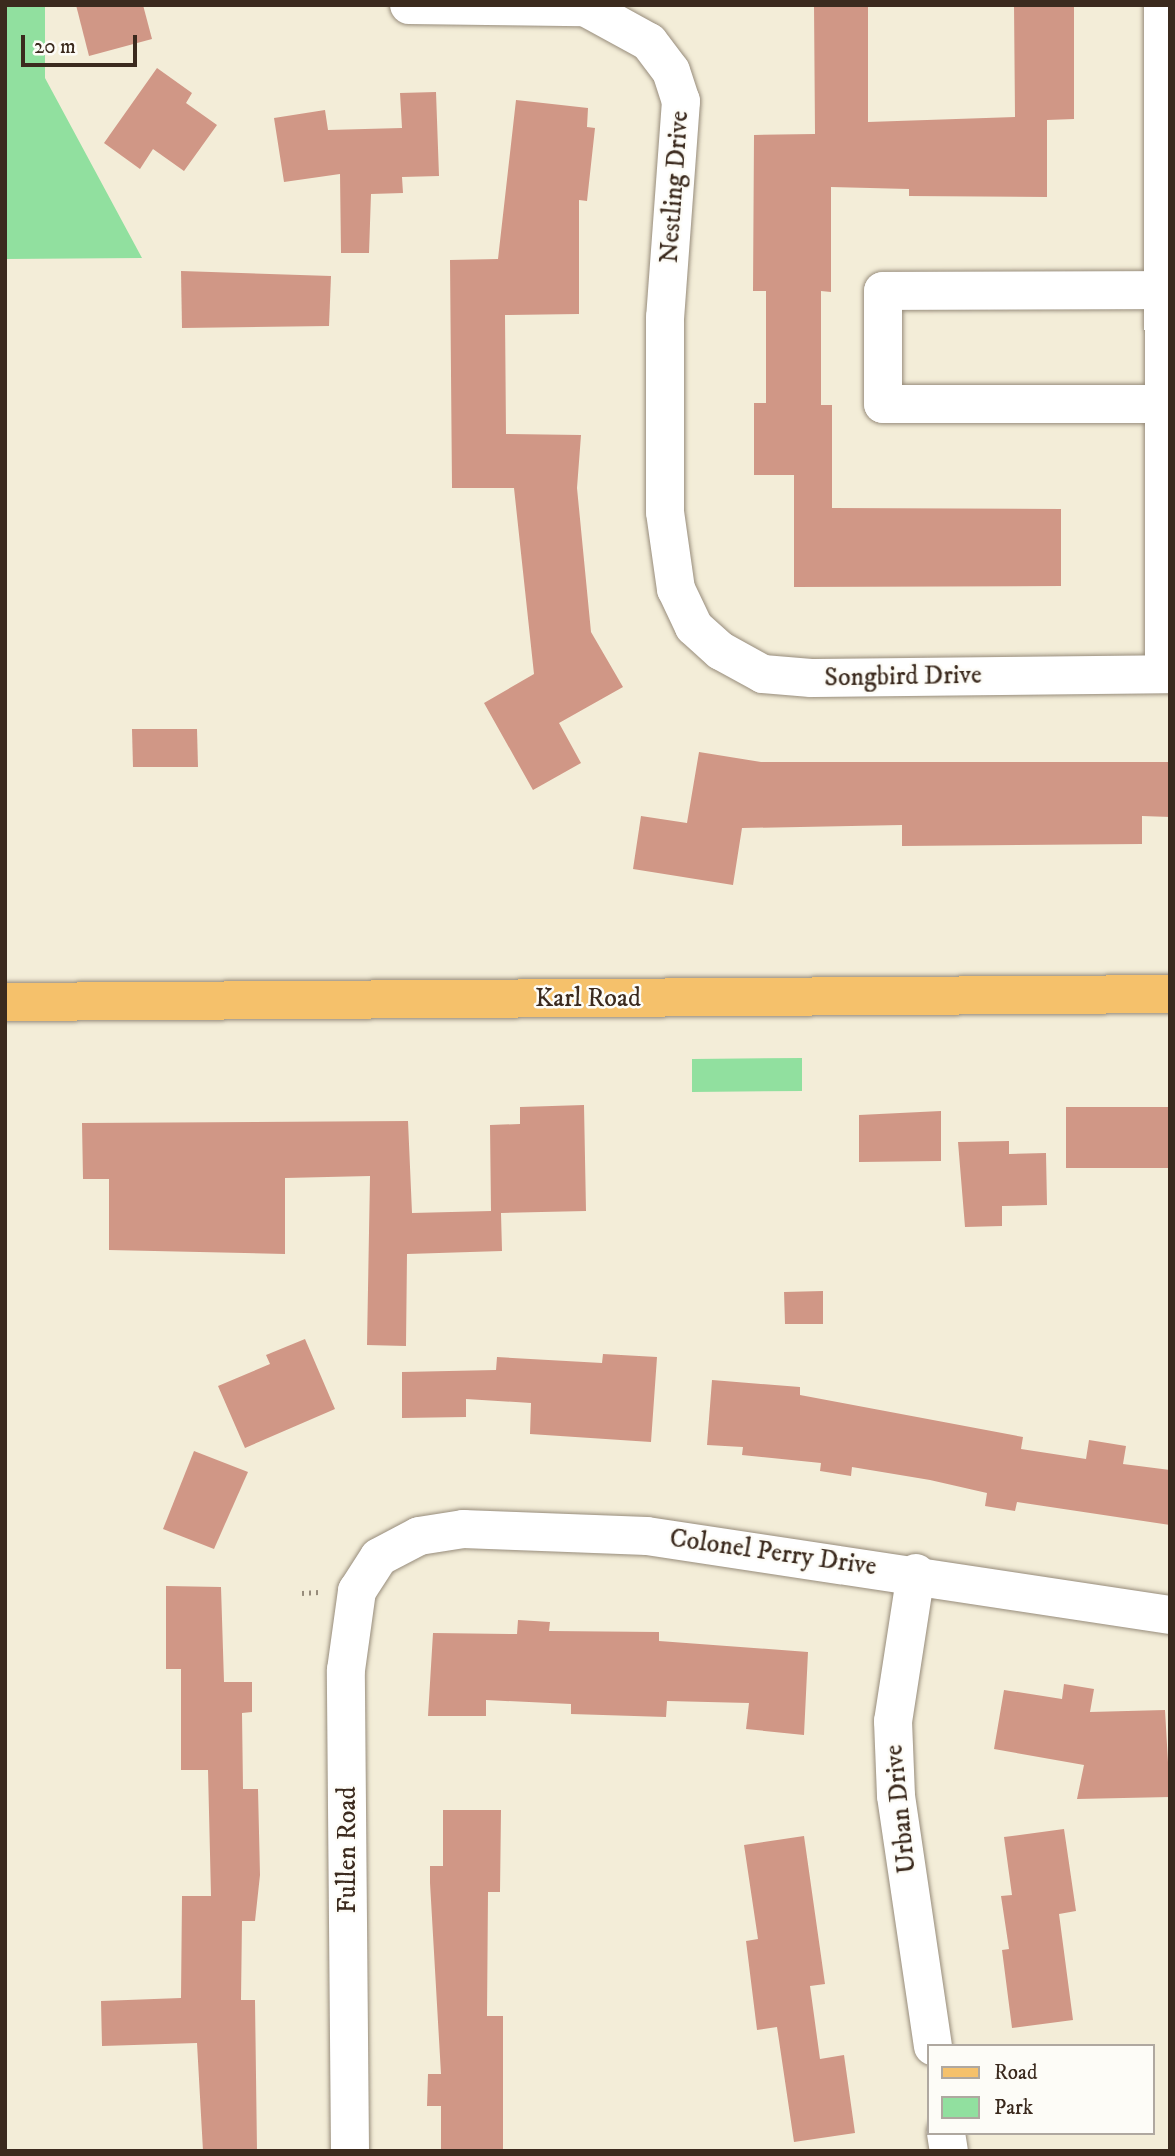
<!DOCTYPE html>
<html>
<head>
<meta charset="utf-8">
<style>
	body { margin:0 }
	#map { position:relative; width:1175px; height:2156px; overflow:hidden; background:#f3edd8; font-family:"IM FELL DW Pica",serif }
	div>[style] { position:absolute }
	.green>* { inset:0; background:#91e09f }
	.building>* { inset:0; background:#d09786 }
	.path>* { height:4.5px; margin-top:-2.25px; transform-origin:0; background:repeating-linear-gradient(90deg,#978c7b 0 2px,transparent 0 7px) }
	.roads { filter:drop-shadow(0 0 2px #978c7b) drop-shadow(0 0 2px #978c7b) }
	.minor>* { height:38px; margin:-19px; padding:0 19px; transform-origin:19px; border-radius:19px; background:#fff }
	.major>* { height:38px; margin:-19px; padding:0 19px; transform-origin:19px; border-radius:19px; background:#f5c16b }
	span { translate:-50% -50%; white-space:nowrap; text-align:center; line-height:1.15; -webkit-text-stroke:5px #fdfcf7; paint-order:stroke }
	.street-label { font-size:26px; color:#3b2a1e }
	.frame { position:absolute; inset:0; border:7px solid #3b2a1e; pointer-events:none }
	.legend { position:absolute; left:927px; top:2044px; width:228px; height:91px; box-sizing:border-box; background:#fdfcf7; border:2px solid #afa8a0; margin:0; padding:9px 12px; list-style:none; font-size:21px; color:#3b2a1e }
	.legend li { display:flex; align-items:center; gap:14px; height:35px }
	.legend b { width:35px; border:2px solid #afa8a0 }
	.scale { position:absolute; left:21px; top:35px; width:116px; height:32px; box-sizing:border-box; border:4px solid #3b2a1e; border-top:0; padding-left:9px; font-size:21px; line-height:24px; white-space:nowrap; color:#3b2a1e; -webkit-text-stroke:5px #fdfcf7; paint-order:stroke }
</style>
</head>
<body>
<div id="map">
	<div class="green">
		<div style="clip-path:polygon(5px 5px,45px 5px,45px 78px,142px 258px,5px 259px)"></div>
		<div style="clip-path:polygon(802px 1058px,802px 1091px,692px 1092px,692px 1059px)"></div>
	</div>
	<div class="building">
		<div style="clip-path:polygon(76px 5px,143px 5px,152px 39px,89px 56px)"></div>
		<div style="clip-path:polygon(814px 5px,868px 5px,868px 122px,1015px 117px,1014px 5px,1074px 5px,1074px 119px,1047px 120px,1047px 197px,909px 196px,909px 189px,831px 187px,831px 292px,821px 291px,821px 405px,832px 405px,832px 508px,1061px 509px,1061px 586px,794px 587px,794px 475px,754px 475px,754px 403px,766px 403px,766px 291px,753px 291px,754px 135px,815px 134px)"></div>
		<div style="clip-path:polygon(157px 68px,192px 93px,186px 103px,217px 125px,184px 171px,153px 149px,140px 169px,104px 143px)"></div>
		<div style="clip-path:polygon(436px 92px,439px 176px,402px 177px,403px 193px,371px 194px,369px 253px,341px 253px,340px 174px,284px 182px,274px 118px,325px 110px,328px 130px,402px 128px,400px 93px)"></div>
		<div style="clip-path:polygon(516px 100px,588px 108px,587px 127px,595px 128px,587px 201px,579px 200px,579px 314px,505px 315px,506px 434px,581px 435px,577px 488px,591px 632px,623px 687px,559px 723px,581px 763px,533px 790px,484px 703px,534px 674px,514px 488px,452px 488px,450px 260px,498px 259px)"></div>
		<div style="clip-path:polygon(181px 271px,331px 276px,329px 326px,182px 328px)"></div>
		<div style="clip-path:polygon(132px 729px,197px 729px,198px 767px,133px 767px)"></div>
		<div style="clip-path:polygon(699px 752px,761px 762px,1170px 762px,1170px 817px,1142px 816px,1142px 844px,902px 846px,902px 825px,742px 828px,733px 885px,633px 869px,641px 816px,687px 823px)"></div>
		<div style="clip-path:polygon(584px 1105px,586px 1211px,501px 1213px,502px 1251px,407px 1254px,406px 1346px,367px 1345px,370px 1176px,285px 1178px,285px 1254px,109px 1250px,109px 1179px,83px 1179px,82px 1123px,408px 1121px,412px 1213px,491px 1211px,490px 1125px,520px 1124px,520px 1107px)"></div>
		<div style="clip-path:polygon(1066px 1107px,1170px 1107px,1170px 1168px,1066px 1168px)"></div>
		<div style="clip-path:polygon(941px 1111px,941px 1161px,859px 1162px,859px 1115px)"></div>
		<div style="clip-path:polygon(1009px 1141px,1009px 1154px,1046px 1153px,1047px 1205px,1002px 1206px,1002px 1226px,965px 1227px,958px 1142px)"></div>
		<div style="clip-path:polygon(823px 1291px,823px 1324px,785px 1324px,784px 1292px)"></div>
		<div style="clip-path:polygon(305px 1339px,335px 1409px,245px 1448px,218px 1386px,270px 1364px,266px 1355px)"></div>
		<div style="clip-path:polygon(603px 1354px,657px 1357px,651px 1442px,530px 1434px,531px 1403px,466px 1399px,466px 1417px,402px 1418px,402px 1372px,496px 1370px,497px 1357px,602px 1363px)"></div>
		<div style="clip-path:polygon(712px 1380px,800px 1387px,800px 1395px,1023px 1437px,1021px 1449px,1086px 1459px,1089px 1440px,1126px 1446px,1123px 1464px,1170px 1470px,1170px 1525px,1017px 1502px,1015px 1511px,985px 1506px,987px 1493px,930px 1480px,852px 1467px,851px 1476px,820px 1471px,821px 1463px,742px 1455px,743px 1447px,707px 1445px)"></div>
		<div style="clip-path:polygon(194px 1451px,248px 1472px,214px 1549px,163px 1529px)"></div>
		<div style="clip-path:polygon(166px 1586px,221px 1587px,224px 1682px,252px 1682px,252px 1712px,242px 1713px,243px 1789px,258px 1789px,260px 1875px,255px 1921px,242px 1921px,241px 2000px,255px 2000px,257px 2151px,203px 2151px,197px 2043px,102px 2046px,101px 2001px,181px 1998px,182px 1896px,211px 1896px,208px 1770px,181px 1770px,181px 1669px,166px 1669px)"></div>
		<div style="clip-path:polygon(518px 1620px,550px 1622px,549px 1631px,659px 1632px,659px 1641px,808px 1652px,804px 1735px,746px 1729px,749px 1703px,667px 1701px,666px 1717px,571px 1714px,571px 1704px,486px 1700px,486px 1716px,428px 1716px,433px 1633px,517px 1634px)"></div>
		<div style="clip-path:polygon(1064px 1684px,1094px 1689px,1090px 1712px,1165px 1710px,1170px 1797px,1077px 1799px,1084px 1765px,994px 1749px,1004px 1690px,1062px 1699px)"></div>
		<div style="clip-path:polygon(443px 1810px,501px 1810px,500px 1892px,488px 1892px,487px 2016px,503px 2016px,503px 2151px,441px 2151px,441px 2106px,427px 2106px,428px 2074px,441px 2074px,430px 1883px,430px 1866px,443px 1866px)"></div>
		<div style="clip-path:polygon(1064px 1829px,1076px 1911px,1059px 1914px,1073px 2020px,1012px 2028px,1002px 1950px,1009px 1949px,1001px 1896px,1012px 1895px,1004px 1837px)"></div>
		<div style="clip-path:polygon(804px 1836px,825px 1984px,810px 1986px,820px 2059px,844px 2055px,855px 2133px,794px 2142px,777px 2027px,757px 2030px,746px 1941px,758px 1939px,744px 1845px)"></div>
	</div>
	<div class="path">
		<div style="left:302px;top:1593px;width:17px;rotate:-3deg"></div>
	</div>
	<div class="roads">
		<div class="minor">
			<div style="left:409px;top:5px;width:176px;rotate:0.7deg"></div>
			<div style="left:585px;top:7px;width:73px;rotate:28.7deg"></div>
			<div style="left:649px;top:42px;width:36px;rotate:53deg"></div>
			<div style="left:671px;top:71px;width:32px;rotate:72deg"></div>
			<div style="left:681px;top:101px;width:217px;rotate:94.2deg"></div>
			<div style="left:665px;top:317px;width:195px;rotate:90deg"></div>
			<div style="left:665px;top:512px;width:78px;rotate:81.9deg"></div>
			<div style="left:676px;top:589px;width:42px;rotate:64.7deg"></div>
			<div style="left:694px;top:627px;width:36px;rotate:42deg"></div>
			<div style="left:721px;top:651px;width:48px;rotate:28.7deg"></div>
			<div style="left:763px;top:674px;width:48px;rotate:4.8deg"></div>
			<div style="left:811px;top:678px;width:359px;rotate:-0.6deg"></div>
			<div style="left:1163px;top:5px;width:669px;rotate:89.91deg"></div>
			<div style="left:1170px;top:290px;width:287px;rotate:179.8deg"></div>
			<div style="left:883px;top:291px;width:113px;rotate:90deg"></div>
			<div style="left:883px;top:404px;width:287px"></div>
			<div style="left:916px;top:1573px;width:150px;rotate:98.8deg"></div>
			<div style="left:893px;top:1721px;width:75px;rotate:87.7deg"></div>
			<div style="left:896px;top:1796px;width:253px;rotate:81.6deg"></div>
			<div style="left:946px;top:2133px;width:18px;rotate:81deg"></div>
			<div style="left:350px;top:2151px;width:481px;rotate:-90.5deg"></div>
			<div style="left:346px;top:1670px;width:80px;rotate:-82.1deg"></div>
			<div style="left:357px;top:1591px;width:40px;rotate:-57.1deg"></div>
			<div style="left:379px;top:1557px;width:45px;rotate:-27.7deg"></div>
			<div style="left:419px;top:1536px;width:45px;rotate:-9deg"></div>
			<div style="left:463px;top:1529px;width:184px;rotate:2.2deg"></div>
			<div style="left:647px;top:1536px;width:529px;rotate:8.59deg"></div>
		</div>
		<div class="major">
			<div style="left:5px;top:1002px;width:1165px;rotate:-0.39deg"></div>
		</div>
	</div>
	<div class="street-label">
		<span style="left:675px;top:187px;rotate:-86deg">Nestling Drive</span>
		<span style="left:903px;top:677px;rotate:-1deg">Songbird Drive</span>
		<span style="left:588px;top:999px">Karl Road</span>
		<span style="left:773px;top:1553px;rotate:8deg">Colonel Perry Drive</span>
		<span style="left:901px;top:1809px;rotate:-96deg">Urban Drive</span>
		<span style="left:348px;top:1850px;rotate:-90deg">Fullen Road</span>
	</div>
	<div class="frame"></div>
	<ul class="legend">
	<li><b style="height:9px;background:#f5c16b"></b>Road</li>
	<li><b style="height:19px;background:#91e09f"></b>Park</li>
	</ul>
	<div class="scale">20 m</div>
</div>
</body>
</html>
